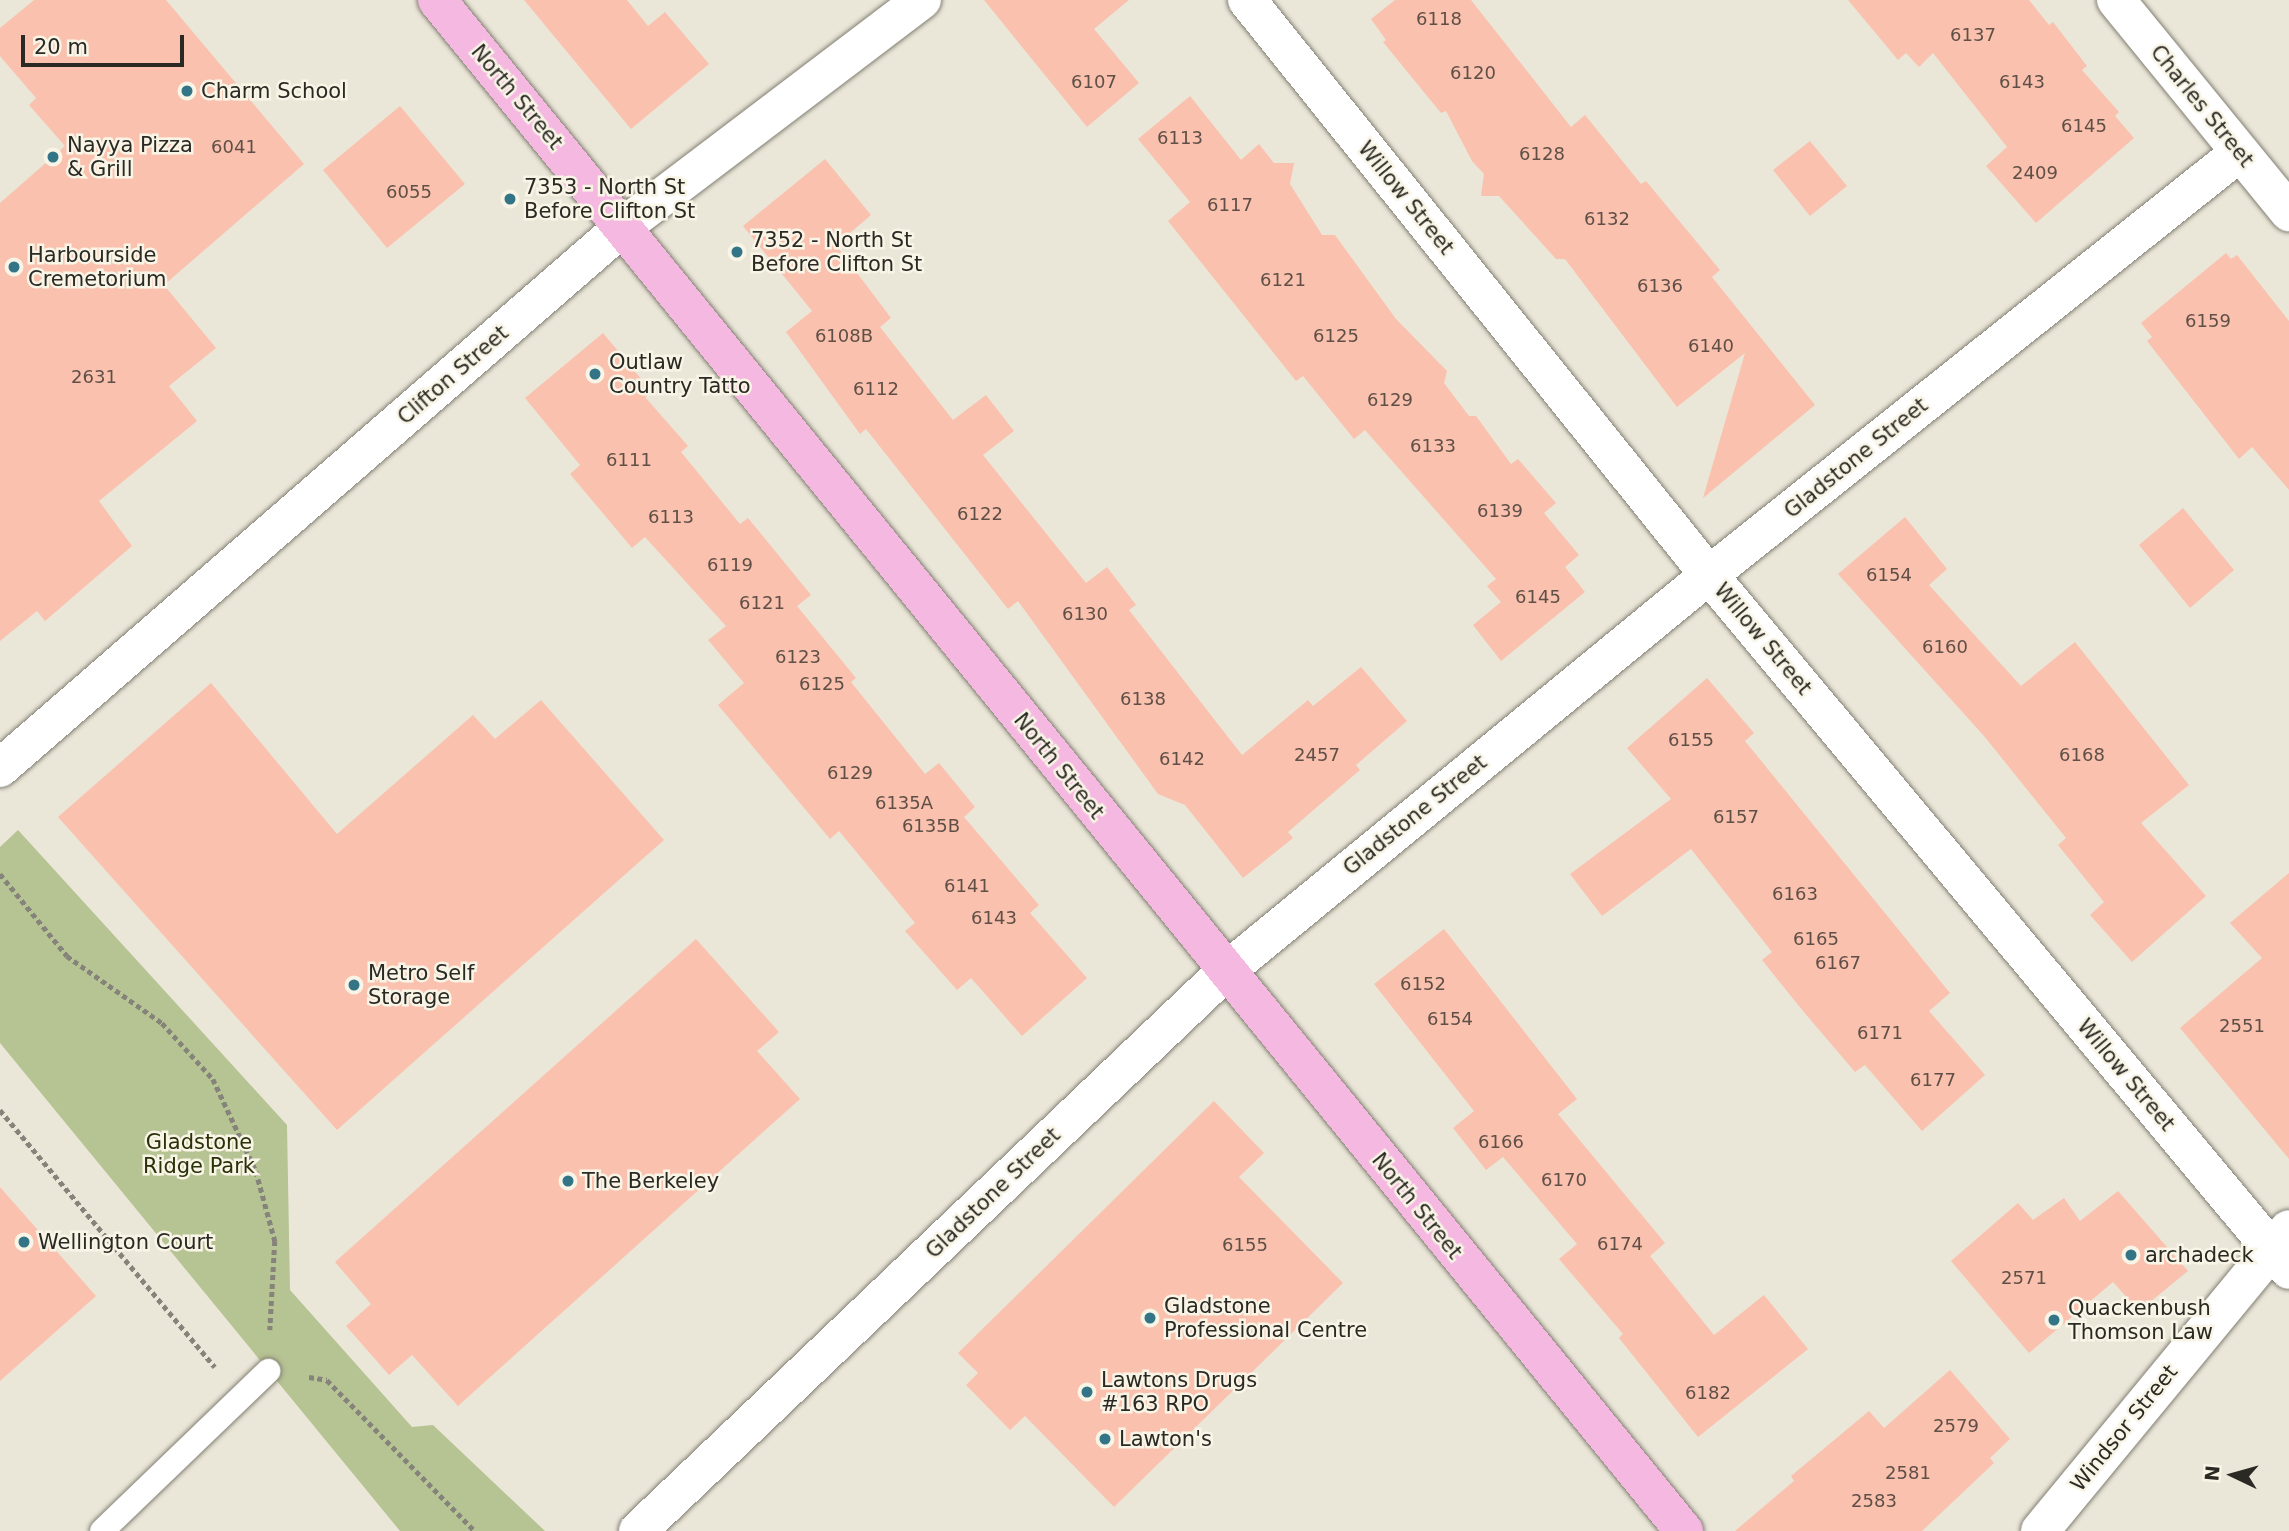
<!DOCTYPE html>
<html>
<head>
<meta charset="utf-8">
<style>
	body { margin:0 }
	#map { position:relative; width:2289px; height:1531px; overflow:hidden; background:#eae7d9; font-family:"DejaVu Sans",sans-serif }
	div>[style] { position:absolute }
	.green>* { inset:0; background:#b6c393 }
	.building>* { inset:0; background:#fac1ae }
	.path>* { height:4.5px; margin-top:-2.25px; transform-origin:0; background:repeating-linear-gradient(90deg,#85837a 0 5px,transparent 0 8.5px) }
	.roads { filter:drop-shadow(0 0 2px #827f72) drop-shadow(0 0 2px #827f72) }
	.lane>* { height:24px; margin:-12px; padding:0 12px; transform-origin:12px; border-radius:12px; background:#fff }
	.street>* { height:38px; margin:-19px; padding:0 19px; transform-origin:19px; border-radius:19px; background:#fff }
	.secondary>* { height:38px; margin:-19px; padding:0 19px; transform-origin:19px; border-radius:19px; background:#fff }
	.primary>* { height:38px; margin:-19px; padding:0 19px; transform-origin:19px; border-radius:19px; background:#f4b8e1 }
	.dots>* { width:19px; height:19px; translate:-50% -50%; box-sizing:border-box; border:4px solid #f8f4e6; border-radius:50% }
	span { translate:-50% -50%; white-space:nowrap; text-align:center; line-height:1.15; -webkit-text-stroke:5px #f8f4e6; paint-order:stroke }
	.number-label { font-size:18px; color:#5f4f46 }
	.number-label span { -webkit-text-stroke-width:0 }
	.poi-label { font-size:21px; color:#2b2924 }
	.left { translate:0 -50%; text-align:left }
	.street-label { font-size:21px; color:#2b2924 }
	.park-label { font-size:21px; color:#293109 }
	.north { position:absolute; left:2198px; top:1440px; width:70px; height:70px; -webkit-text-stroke:5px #f8f4e6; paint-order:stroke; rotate:275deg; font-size:19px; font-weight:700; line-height:28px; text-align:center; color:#2b2924 }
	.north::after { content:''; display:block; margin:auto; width:24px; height:32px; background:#2b2924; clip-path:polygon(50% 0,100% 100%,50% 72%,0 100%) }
	.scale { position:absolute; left:21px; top:35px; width:163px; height:32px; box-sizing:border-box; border:4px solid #2b2924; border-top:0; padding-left:9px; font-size:21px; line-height:24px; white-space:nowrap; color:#2b2924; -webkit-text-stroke:5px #f8f4e6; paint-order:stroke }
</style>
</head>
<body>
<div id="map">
	<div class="green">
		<div style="clip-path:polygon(18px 830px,287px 1125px,290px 1290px,412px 1427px,433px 1425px,545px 1531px,400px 1531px,0 1043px,0 847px)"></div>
	</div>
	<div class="building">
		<div style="clip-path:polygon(34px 0,166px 0,304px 164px,164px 285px,216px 348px,169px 386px,197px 421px,99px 501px,132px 546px,45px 621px,37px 611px,0 641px,0 203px,65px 146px,29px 105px,36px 98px,0 56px,0 28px)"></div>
		<div style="clip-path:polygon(524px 0,627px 0,648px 26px,665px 12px,709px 64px,631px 129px)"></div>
		<div style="clip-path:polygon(984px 0,1129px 0,1094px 29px,1139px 83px,1087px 127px)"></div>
		<div style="clip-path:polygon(1395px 0,1471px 0,1571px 127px,1585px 115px,1641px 184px,1646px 181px,1720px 270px,1712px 277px,1815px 405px,1703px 498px,1745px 353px,1677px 407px,1565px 259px,1556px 259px,1499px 196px,1481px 196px,1484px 174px,1472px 161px,1446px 111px,1441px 113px,1383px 42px,1386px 40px,1371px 19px)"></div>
		<div style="clip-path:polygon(1848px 0,2029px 0,2049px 25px,2053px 22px,2087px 66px,2082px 70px,2119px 112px,2115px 116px,2134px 138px,2036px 223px,1986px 166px,2007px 147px,1933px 53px,1919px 67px,1906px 53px,1898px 60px)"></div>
		<div style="clip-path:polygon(1190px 96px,1241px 160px,1259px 144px,1274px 163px,1294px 163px,1290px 184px,1322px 235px,1335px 235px,1396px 319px,1447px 371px,1444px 383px,1469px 416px,1476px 416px,1511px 464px,1518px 459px,1556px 503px,1544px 513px,1579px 555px,1565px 567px,1585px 592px,1501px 661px,1473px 625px,1501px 602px,1487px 586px,1496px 579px,1365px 430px,1354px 439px,1303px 376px,1296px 381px,1168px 221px,1190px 202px,1138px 139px)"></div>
		<div style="clip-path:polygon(400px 106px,465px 184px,387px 248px,323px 170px)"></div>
		<div style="clip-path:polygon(1810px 141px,1847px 186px,1810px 216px,1773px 170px)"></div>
		<div style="clip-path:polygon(825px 159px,871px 215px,836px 245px,891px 318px,880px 327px,953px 420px,986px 395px,1014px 431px,983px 455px,1086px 583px,1107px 567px,1136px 605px,1129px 610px,1242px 755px,1308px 700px,1313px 706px,1361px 667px,1407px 721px,1356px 765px,1360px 770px,1288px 832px,1293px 838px,1243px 878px,1185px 805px,1158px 794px,1018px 601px,1008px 609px,866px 429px,860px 434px,786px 332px,812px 311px,743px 226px)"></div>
		<div style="clip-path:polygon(2226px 253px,2231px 259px,2237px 255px,2289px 321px,2289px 490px,2252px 447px,2239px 459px,2147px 341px,2152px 337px,2141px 323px)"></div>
		<div style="clip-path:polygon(603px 333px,652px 392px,645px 397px,688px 446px,681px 452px,740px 524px,748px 518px,811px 595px,797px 606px,856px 678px,851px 682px,925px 774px,939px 763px,975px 807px,964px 817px,1039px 905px,1030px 913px,1087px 978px,1022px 1036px,971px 978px,957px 990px,905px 931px,915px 923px,839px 831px,830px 839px,718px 705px,744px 683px,708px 640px,726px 626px,645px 537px,632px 548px,570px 474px,580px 465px,525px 398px)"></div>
		<div style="clip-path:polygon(2183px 508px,2234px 570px,2190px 608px,2139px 545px)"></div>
		<div style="clip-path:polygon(1905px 517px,1947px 569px,1929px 585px,2021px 686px,2075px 642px,2189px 785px,2141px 823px,2206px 896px,2132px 962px,2090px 915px,2104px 902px,2058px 845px,2066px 838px,1984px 736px,1838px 574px)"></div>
		<div style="clip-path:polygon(1707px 678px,1754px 733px,1745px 741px,1950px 993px,1929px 1011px,1985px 1075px,1922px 1131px,1865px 1065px,1855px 1072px,1803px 1011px,1762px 960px,1772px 952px,1691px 849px,1602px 916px,1570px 874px,1671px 799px,1627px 748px)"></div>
		<div style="clip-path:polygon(211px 683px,337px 834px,473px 715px,495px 739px,541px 700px,664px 840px,337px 1130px,58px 817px)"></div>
		<div style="clip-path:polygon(2289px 873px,2289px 1159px,2180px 1028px,2262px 958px,2230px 923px)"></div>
		<div style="clip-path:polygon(1444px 929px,1577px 1099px,1558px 1114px,1665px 1243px,1650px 1256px,1714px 1335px,1764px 1295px,1808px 1349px,1698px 1437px,1619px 1338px,1623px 1334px,1559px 1259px,1577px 1244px,1503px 1157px,1486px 1170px,1453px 1128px,1474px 1111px,1374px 984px)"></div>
		<div style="clip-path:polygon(696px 939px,779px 1032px,757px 1051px,800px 1099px,458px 1406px,412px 1355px,389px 1375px,346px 1326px,371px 1304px,335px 1262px)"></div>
		<div style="clip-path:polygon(1214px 1101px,1264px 1153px,1239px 1177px,1343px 1283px,1114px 1507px,1025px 1416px,1010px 1430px,966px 1385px,978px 1373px,958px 1353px)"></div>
		<div style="clip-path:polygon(0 1187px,96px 1296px,0 1381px)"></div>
		<div style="clip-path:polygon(2118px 1191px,2188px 1271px,2139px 1311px,2113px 1282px,2029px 1353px,1951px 1261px,2018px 1203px,2033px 1220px,2064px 1198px,2080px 1221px)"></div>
		<div style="clip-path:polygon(1950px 1370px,2010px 1439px,1990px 1458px,1994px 1463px,1922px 1531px,1735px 1531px,1794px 1481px,1791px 1476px,1869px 1411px,1884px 1428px)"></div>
	</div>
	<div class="path">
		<div style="left:0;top:874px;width:106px;rotate:50.7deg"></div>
		<div style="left:67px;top:956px;width:116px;rotate:35.2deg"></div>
		<div style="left:162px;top:1023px;width:76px;rotate:47.7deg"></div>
		<div style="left:213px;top:1079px;width:102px;rotate:64.9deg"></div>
		<div style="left:256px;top:1171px;width:73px;rotate:74.8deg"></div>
		<div style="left:275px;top:1241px;width:89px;rotate:93.2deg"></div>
		<div style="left:0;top:1110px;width:335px;rotate:50.1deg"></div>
		<div style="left:309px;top:1377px;width:18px;rotate:9deg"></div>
		<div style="left:327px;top:1380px;width:211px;rotate:45.6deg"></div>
	</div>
	<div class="roads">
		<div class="lane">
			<div style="left:102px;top:1531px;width:231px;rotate:-43.9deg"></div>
		</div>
		<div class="street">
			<div style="left:1247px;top:0;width:738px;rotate:51.22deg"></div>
			<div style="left:1709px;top:575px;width:905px;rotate:50.15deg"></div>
			<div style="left:2116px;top:0;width:274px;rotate:50.8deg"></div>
			<div style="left:0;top:768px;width:827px;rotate:-40.98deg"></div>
			<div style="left:624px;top:226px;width:374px;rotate:-37.2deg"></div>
			<div style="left:638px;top:1531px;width:811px;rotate:-43.6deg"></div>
			<div style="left:1225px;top:972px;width:626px;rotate:-39.36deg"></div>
			<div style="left:1709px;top:575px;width:677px;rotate:-38.53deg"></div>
		</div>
		<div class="secondary">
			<div style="left:2040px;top:1531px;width:391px;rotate:-50.5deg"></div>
		</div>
		<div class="primary">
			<div style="left:437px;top:0;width:1975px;rotate:50.84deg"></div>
		</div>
	</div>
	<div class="dots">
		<div style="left:187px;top:91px;background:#337587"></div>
		<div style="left:53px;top:157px;background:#337587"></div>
		<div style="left:510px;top:199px;background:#337587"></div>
		<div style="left:737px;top:252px;background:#337587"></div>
		<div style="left:14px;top:267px;background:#337587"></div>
		<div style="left:595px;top:374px;background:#337587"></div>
		<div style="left:354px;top:985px;background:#337587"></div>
		<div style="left:568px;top:1181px;background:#337587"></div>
		<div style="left:24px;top:1242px;background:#337587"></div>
		<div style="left:2131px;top:1255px;background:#337587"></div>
		<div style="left:1150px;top:1318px;background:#337587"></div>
		<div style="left:2054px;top:1320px;background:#337587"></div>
		<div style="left:1087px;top:1392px;background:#337587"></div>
		<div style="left:1105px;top:1439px;background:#337587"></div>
	</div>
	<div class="number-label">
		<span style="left:1439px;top:19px">6118</span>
		<span style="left:1973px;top:35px">6137</span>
		<span style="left:1473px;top:73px">6120</span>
		<span style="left:1094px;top:82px">6107</span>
		<span style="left:2022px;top:82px">6143</span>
		<span style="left:2084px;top:126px">6145</span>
		<span style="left:1180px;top:138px">6113</span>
		<span style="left:234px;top:147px">6041</span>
		<span style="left:1542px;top:154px">6128</span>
		<span style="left:2035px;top:173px">2409</span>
		<span style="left:409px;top:192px">6055</span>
		<span style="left:1230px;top:205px">6117</span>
		<span style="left:1607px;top:219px">6132</span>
		<span style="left:1283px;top:280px">6121</span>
		<span style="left:1660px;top:286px">6136</span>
		<span style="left:2208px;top:321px">6159</span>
		<span style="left:844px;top:336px">6108B</span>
		<span style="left:1336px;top:336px">6125</span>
		<span style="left:1711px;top:346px">6140</span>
		<span style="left:94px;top:377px">2631</span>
		<span style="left:876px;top:389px">6112</span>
		<span style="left:1390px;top:400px">6129</span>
		<span style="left:1433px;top:446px">6133</span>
		<span style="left:629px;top:460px">6111</span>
		<span style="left:1500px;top:511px">6139</span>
		<span style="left:980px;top:514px">6122</span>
		<span style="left:671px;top:517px">6113</span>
		<span style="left:730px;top:565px">6119</span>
		<span style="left:1889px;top:575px">6154</span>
		<span style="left:1538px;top:597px">6145</span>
		<span style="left:762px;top:603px">6121</span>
		<span style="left:1085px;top:614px">6130</span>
		<span style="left:1945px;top:647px">6160</span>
		<span style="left:798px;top:657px">6123</span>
		<span style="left:822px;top:684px">6125</span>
		<span style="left:1143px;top:699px">6138</span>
		<span style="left:1691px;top:740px">6155</span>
		<span style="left:1317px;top:755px">2457</span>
		<span style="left:2082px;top:755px">6168</span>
		<span style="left:1182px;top:759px">6142</span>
		<span style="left:850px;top:773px">6129</span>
		<span style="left:904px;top:803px">6135A</span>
		<span style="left:1736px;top:817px">6157</span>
		<span style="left:931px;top:826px">6135B</span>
		<span style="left:967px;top:886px">6141</span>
		<span style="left:1795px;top:894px">6163</span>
		<span style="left:994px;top:918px">6143</span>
		<span style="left:1816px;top:939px">6165</span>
		<span style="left:1838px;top:963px">6167</span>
		<span style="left:1423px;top:984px">6152</span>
		<span style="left:1450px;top:1019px">6154</span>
		<span style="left:2242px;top:1026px">2551</span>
		<span style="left:1880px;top:1033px">6171</span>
		<span style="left:1933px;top:1080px">6177</span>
		<span style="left:1501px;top:1142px">6166</span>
		<span style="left:1564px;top:1180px">6170</span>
		<span style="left:1620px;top:1244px">6174</span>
		<span style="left:1245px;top:1245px">6155</span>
		<span style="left:2024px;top:1278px">2571</span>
		<span style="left:1708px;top:1393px">6182</span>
		<span style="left:1956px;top:1426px">2579</span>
		<span style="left:1908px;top:1473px">2581</span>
		<span style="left:1874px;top:1501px">2583</span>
	</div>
	<div class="poi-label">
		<span class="left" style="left:201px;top:91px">Charm School</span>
		<span class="left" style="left:67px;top:157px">Nayya Pizza<br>&amp; Grill</span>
		<span class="left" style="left:524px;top:199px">7353 - North St<br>Before Clifton St</span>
		<span class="left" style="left:751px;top:252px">7352 - North St<br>Before Clifton St</span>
		<span class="left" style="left:28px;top:267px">Harbourside<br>Cremetorium</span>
		<span class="left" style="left:609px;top:374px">Outlaw<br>Country Tatto</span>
		<span class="left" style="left:368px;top:985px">Metro Self<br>Storage</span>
		<span class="left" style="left:582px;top:1181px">The Berkeley</span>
		<span class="left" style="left:38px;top:1242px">Wellington Court</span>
		<span class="left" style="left:2145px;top:1255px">archadeck</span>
		<span class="left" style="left:1164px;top:1318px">Gladstone<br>Professional Centre</span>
		<span class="left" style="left:2068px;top:1320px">Quackenbush<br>Thomson Law</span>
		<span class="left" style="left:1101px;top:1392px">Lawtons Drugs<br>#163 RPO</span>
		<span class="left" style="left:1119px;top:1439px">Lawton's</span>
	</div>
	<div class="street-label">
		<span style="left:517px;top:97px;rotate:50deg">North Street</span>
		<span style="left:2202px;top:106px;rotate:51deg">Charles Street</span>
		<span style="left:1406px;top:198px;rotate:51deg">Willow Street</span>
		<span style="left:453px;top:375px;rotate:-41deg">Clifton Street</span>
		<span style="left:1856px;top:458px;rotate:-39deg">Gladstone Street</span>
		<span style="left:1763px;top:639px;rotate:50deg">Willow Street</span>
		<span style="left:1059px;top:766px;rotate:51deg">North Street</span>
		<span style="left:1415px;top:815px;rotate:-39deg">Gladstone Street</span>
		<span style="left:2126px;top:1075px;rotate:50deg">Willow Street</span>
		<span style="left:993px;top:1193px;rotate:-44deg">Gladstone Street</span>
		<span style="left:1417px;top:1206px;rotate:51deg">North Street</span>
		<span style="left:2124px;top:1428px;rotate:-51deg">Windsor Street</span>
	</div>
	<div class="park-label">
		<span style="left:199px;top:1154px">Gladstone<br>Ridge Park</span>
	</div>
	<div class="north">N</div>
	<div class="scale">20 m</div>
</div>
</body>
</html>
